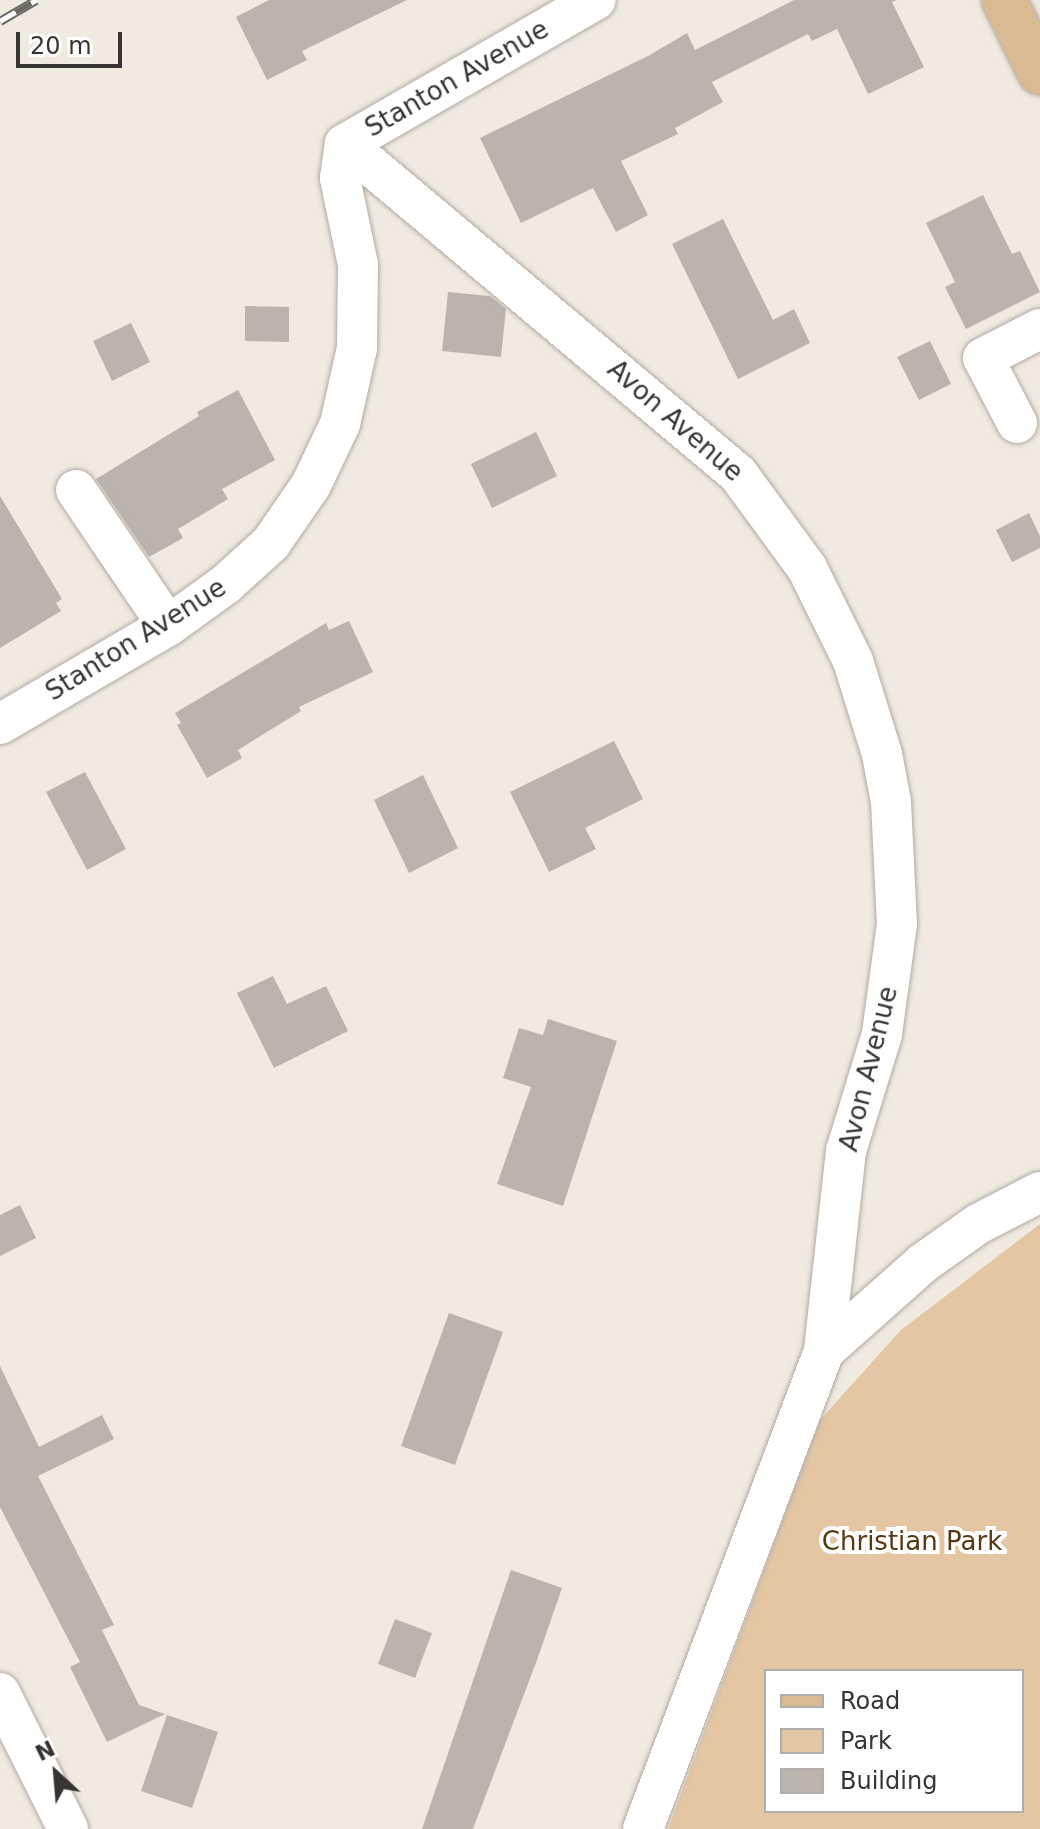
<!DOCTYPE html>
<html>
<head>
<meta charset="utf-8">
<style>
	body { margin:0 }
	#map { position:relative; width:1040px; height:1829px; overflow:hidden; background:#f1eae1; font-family:"DejaVu Sans",sans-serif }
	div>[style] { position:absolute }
	.green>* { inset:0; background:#e4c6a3 }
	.building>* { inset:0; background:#bbb4ac }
	.roads { filter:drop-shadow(0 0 2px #b1aaa2) drop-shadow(0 0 2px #b1aaa2) }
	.minor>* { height:40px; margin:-20px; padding:0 20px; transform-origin:20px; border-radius:20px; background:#fff }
	.major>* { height:44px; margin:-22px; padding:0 22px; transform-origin:22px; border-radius:22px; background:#daba92 }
	.rail>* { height:9px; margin-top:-4.5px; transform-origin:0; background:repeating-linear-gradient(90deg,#fff 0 18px,#6b6762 0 36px); box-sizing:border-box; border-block:2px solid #6b6762 }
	span { translate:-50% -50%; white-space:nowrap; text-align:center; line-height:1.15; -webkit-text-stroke:8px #fff; paint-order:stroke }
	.street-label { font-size:26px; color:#373431 }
	.park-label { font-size:26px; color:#563911 }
	.legend { position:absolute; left:764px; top:1669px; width:260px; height:144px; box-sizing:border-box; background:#fff; border:2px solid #afaead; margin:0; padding:10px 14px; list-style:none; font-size:24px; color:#373431 }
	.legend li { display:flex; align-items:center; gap:16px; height:40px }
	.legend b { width:40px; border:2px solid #afaead }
	.north { position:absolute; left:16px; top:1733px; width:80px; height:80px; -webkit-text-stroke:6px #fff; paint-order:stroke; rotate:334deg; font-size:22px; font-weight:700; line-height:32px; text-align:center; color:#373431 }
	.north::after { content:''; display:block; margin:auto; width:28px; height:36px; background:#373431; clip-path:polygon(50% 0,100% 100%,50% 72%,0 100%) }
	.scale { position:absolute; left:16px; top:32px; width:106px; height:36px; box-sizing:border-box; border:4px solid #373431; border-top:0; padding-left:10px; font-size:24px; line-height:28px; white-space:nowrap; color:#373431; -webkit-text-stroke:6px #fff; paint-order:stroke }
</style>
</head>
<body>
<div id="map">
	<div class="green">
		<div style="clip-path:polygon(evenodd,1040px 1224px,1040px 1829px,668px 1829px,820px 1420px,901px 1330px,1040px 1224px,766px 1671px,1022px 1671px,1022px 1811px,766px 1811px,766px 1671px)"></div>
	</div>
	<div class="building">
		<div style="clip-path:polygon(269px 0,407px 0,302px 51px,307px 60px,267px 80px,236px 17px)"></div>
		<div style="clip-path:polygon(794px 0,897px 0,892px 2px,924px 67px,868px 94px,837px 29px,812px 41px,808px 34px,712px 82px,723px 102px,675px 128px,678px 134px,621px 161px,648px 215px,616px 232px,593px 188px,521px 223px,480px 138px,648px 56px,687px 33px,695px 50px)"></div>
		<div style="clip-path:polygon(983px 195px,1012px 254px,1020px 251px,1040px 292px,966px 329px,945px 287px,955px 282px,926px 223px)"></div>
		<div style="clip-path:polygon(723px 219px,773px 320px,794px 309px,810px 343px,738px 379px,672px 244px)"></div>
		<div style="clip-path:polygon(448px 292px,490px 296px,506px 309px,501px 357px,442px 351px)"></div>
		<div style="clip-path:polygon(245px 306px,289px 307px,289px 342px,245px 341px)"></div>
		<div style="clip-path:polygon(131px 323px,150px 362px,112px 381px,93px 341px)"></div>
		<div style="clip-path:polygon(930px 341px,951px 384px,919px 400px,897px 357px)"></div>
		<div style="clip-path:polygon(238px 390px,275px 460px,222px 489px,228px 499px,178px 529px,183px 538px,149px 557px,96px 479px,199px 416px,197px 412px)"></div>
		<div style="clip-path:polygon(536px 432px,557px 476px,492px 508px,471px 464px)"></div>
		<div style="clip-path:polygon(0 496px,62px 599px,56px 603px,61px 611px,0 648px)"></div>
		<div style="clip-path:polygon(1029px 513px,1040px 536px,1040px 548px,1012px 562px,996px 530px)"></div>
		<div style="clip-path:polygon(349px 621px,373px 672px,299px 707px,301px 711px,238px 750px,242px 758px,207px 778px,177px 725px,181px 723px,175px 713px,326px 623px,329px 630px)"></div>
		<div style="clip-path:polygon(614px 741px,643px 799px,585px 828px,596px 849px,549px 872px,510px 792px)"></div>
		<div style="clip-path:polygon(85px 772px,126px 849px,87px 870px,46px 792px)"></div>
		<div style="clip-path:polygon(423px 775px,458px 848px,409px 873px,374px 800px)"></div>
		<div style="clip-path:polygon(273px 976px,287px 1004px,326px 986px,348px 1031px,274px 1068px,237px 993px)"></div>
		<div style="clip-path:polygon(548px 1019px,617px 1041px,563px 1206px,497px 1184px,531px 1087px,503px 1078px,519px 1028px,543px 1035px)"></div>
		<div style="clip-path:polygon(20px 1205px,36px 1238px,0 1256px,0 1215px)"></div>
		<div style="clip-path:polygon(449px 1313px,503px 1332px,455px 1465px,401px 1446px)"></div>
		<div style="clip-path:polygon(0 1366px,39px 1447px,102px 1415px,114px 1439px,38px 1476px,114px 1625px,102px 1630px,139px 1705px,165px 1714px,107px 1742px,70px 1667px,80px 1662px,0 1507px)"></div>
		<div style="clip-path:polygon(511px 1570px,562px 1588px,537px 1660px,473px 1829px,422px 1829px)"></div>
		<div style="clip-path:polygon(395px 1619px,432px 1633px,415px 1678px,378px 1664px)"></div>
		<div style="clip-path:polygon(167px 1715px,218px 1732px,192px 1808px,141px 1791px)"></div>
	</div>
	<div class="roads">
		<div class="minor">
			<div style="left:345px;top:144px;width:513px;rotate:40.02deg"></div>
			<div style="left:738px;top:474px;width:117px;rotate:53.7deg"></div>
			<div style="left:807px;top:568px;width:104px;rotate:63.7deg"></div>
			<div style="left:853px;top:661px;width:97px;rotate:72.7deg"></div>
			<div style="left:882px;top:754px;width:49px;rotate:79.4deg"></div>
			<div style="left:891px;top:802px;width:122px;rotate:87.2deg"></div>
			<div style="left:897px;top:924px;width:111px;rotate:97.8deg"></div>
			<div style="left:882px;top:1034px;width:122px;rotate:107.1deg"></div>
			<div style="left:846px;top:1151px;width:201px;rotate:96.3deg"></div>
			<div style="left:1017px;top:423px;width:73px;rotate:-117.6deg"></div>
			<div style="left:983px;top:358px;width:64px;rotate:-27deg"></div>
			<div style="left:76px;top:490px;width:164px;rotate:55.9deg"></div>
			<div style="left:0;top:724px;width:194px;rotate:-30.3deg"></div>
			<div style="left:168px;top:626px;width:72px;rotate:-35.9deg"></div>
			<div style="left:226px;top:584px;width:61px;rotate:-42.3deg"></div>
			<div style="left:271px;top:543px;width:70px;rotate:-55.4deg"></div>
			<div style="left:311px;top:485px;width:68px;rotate:-64.6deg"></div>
			<div style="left:340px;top:424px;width:78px;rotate:-77.4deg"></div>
			<div style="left:357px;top:348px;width:83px;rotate:-89.3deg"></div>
			<div style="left:358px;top:265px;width:89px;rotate:-101.7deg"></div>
			<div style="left:340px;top:178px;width:34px;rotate:-82deg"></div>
			<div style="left:345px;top:144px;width:289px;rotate:-29.9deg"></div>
			<div style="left:0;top:1693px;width:152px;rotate:63.4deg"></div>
			<div style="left:643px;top:1829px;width:511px;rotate:-69.26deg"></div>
			<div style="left:824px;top:1351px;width:132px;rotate:-41.6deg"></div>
			<div style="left:923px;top:1263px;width:67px;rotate:-35.3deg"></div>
			<div style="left:978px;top:1224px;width:70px;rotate:-27.3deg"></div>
		</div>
		<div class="major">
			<div style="left:1004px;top:0;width:81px;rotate:63.7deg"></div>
		</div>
	</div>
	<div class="rail">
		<div style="left:0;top:21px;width:42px;rotate:-30.3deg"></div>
	</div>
	<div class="street-label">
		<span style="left:457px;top:79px;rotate:-30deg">Stanton Avenue</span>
		<span style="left:675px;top:421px;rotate:41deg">Avon Avenue</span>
		<span style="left:136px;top:640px;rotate:-32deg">Stanton Avenue</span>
		<span style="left:869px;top:1069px;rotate:-76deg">Avon Avenue</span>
	</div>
	<div class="park-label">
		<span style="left:912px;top:1542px">Christian Park</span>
	</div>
	<ul class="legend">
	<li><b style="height:10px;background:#daba92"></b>Road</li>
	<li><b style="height:22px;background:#e4c6a3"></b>Park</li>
	<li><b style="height:22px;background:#bbb4ac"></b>Building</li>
	</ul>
	<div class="north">N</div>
	<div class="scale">20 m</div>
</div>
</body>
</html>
